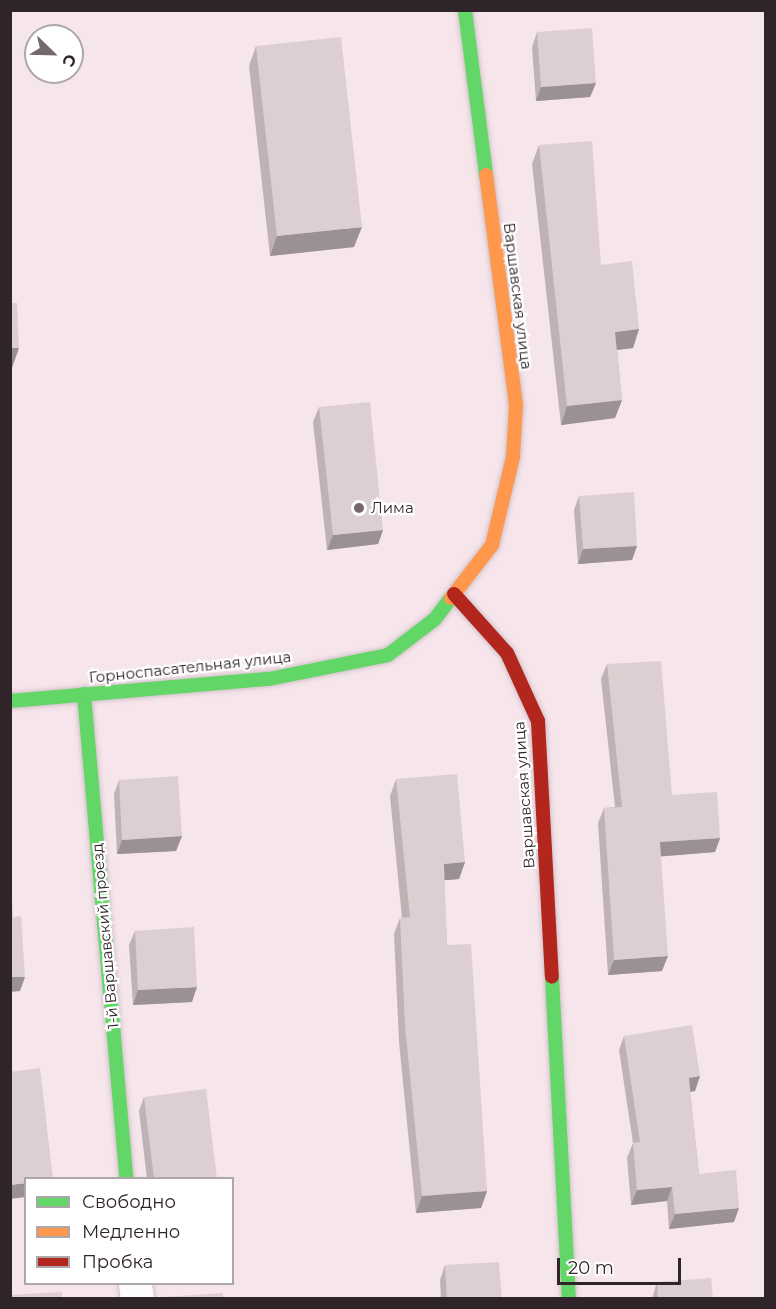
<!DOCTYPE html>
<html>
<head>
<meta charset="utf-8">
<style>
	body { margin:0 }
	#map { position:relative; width:776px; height:1309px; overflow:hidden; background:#f6e5eb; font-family:Montserrat,sans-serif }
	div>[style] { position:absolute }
	.roads { filter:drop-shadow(0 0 2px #d0c3c8) drop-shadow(0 0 2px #d0c3c8) }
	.street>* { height:33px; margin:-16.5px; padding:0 16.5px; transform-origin:16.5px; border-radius:16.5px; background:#fefbfc }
	.fast>* { height:14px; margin:-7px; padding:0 7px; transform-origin:7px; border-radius:7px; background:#63d668 }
	.slow>* { height:14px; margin:-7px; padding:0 7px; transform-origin:7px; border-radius:7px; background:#ff974d }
	.jam>* { height:14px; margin:-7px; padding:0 7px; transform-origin:7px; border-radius:7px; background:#b3261e }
	.wall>* { inset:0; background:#beb2b4 }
	.shaded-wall>* { inset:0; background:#9b9192 }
	.building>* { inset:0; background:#ddcfd1 }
	.dots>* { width:16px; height:16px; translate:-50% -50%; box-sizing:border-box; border:3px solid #fff; border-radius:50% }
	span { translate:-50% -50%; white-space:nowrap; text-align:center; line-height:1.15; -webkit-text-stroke:4.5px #fff; paint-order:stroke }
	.street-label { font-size:15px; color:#2f2429 }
	.poi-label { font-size:15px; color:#2f2429 }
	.left { translate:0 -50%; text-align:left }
	.frame { position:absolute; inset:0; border:12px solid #2f2429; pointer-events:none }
	.legend { position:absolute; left:24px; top:1177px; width:210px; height:108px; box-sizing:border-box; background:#fff; border:2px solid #aca7a9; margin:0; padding:8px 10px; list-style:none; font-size:18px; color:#2f2429 }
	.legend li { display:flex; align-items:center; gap:12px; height:30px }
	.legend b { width:30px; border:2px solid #aca7a9 }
	.north { position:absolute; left:24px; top:24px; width:60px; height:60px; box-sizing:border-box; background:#fff; border:2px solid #aca7a9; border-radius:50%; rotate:113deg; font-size:16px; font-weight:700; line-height:24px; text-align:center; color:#2f2429 }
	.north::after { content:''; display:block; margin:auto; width:21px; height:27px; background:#75686d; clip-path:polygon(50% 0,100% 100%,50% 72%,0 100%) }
	.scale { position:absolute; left:557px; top:1258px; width:124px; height:27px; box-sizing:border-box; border:3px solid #2f2429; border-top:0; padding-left:8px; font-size:18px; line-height:21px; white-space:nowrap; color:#2f2429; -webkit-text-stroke:4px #fff; paint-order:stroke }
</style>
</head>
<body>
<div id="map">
	<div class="roads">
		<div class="street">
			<div style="left:135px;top:1284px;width:14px;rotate:82deg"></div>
		</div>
		<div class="fast">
			<div style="left:465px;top:10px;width:166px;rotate:82.7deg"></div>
			<div style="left:84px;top:694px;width:486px;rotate:85deg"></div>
			<div style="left:10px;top:701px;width:260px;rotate:-4.9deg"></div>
			<div style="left:269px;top:679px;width:121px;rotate:-11.4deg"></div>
			<div style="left:388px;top:655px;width:59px;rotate:-37.5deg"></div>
			<div style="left:435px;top:619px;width:26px;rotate:-53deg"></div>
			<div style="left:552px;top:977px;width:321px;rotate:87deg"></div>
		</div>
		<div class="slow">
			<div style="left:451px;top:598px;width:67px;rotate:-52.3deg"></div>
			<div style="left:492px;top:545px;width:90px;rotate:-76.6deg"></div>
			<div style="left:513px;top:457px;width:52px;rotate:-86.7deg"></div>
			<div style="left:516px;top:405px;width:232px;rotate:-97.4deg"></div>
		</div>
		<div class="jam">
			<div style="left:454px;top:594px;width:79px;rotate:48.1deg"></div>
			<div style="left:507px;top:653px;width:75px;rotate:65.5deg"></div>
			<div style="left:538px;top:721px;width:256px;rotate:86.9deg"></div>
		</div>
	</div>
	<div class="wall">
		<div style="clip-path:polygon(537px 32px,596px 83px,590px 97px,536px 101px,532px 47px)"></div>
		<div style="clip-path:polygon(256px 46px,354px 247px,270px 256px,249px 66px)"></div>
		<div style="clip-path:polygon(539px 145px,601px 265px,639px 329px,633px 348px,617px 350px,622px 400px,615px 418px,561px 425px,532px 164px)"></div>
		<div style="clip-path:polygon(319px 407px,383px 530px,378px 544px,327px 550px,313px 422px)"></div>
		<div style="clip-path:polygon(579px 496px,637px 546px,632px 560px,578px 564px,574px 510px)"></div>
		<div style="clip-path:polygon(607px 664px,672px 795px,720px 838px,715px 852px,661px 856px,662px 971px,608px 975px,598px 823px,604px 808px,615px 807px,601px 679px)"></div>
		<div style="clip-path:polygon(396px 779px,465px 862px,459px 879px,444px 880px,447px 945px,487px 1191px,481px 1208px,416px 1213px,399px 1042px,394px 934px,400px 918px,402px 918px,390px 796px)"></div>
		<div style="clip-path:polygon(119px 780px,182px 836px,176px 851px,117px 854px,114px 794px)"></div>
		<div style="clip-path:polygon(135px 931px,192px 1002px,133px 1005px,129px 945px)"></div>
		<div style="clip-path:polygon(624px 1036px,700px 1076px,695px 1091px,690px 1092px,699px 1174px,734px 1222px,669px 1229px,667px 1201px,631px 1205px,627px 1158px,633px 1143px,619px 1050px)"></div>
		<div style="clip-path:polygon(144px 1097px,217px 1179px,147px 1179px,139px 1111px)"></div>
		<div style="clip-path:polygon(445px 1265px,502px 1299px,441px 1299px,440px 1280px)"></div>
		<div style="clip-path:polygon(657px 1282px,713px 1299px,652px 1299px)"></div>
	</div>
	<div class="shaded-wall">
		<div style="clip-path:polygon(596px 83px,590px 97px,536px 101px,541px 87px)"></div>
		<div style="clip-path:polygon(362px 227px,354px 247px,270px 256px,277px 236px)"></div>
		<div style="clip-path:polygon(639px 329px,633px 348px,608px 351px,615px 332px)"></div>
		<div style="clip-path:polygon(10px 348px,19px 348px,12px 368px,10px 368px)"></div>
		<div style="clip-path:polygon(622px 400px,615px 418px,561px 425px,567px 406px)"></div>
		<div style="clip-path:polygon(383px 530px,378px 544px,327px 550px,333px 535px)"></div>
		<div style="clip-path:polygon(637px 546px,632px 560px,578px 564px,583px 549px)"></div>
		<div style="clip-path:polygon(182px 836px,176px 851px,117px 854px,122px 840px)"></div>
		<div style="clip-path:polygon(720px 838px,715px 852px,655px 857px,660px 842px)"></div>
		<div style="clip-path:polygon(465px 862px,459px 879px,437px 881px,444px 864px)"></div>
		<div style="clip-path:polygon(668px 956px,662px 971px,608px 975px,614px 960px)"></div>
		<div style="clip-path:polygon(10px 977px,25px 977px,20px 991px,10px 992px)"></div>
		<div style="clip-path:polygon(197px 987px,192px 1002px,133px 1005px,138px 990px)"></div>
		<div style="clip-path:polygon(700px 1076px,695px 1091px,683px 1093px,689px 1078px)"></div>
		<div style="clip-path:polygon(26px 1183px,26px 1197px,10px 1199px,10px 1185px)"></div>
		<div style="clip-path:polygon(672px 1187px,667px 1201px,631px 1205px,637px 1190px)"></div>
		<div style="clip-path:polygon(487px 1191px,481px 1208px,416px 1213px,422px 1196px)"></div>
		<div style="clip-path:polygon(739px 1208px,734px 1222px,669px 1229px,675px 1214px)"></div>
	</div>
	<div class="building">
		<div style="clip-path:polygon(592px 28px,596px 83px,541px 87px,537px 32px)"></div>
		<div style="clip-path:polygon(341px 37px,362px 227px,277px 236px,256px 46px)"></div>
		<div style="clip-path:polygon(592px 141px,601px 265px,632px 261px,639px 329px,615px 332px,622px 400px,567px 406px,539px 145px)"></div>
		<div style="clip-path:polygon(10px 303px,17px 303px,19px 348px,10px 348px)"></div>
		<div style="clip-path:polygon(370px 402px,383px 530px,333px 535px,319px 407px)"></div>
		<div style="clip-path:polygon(634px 492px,637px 546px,583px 549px,579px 496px)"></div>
		<div style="clip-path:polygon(661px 661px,672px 795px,717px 792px,720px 838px,660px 842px,668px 956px,614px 960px,604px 808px,622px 807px,607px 664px)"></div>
		<div style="clip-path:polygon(457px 774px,465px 862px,444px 864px,447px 945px,471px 944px,487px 1191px,422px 1196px,405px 1026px,400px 918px,410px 917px,396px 779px)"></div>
		<div style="clip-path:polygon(178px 776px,182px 836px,122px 840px,119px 780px)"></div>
		<div style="clip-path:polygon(10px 863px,13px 917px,21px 916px,25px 977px,10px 977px)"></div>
		<div style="clip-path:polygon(194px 927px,197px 987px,138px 990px,135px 931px)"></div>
		<div style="clip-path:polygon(692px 1025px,700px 1076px,689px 1078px,699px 1174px,736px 1170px,739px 1208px,675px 1214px,672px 1187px,637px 1190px,633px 1143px,640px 1142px,624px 1036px)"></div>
		<div style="clip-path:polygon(40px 1068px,53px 1179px,26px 1179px,26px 1183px,10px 1185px,10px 1072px)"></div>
		<div style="clip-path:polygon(206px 1089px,217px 1179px,154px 1179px,144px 1097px)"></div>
		<div style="clip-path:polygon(499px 1262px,502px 1299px,447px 1299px,445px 1265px)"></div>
		<div style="clip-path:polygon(711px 1278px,713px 1299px,658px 1299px,657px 1282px)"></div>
		<div style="clip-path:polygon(62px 1292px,62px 1299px,10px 1299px,10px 1295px)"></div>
		<div style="clip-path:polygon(223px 1293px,223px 1299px,164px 1299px,163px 1297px)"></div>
	</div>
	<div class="dots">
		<div style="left:359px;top:508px;background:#75686d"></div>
	</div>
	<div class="street-label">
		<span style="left:518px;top:296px;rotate:83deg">Варшавская улица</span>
		<span style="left:190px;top:667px;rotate:-6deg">Горноспасательная улица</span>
		<span style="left:524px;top:795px;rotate:-94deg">Варшавская улица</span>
		<span style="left:105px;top:936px;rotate:-95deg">1-й Варшавский проезд</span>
	</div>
	<div class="poi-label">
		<span class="left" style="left:371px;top:508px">Лима</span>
	</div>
	<div class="frame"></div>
	<ul class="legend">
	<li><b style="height:8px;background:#63d668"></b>Свободно</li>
	<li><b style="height:8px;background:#ff974d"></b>Медленно</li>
	<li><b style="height:8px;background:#b3261e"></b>Пробка</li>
	</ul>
	<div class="north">С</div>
	<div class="scale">20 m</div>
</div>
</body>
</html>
